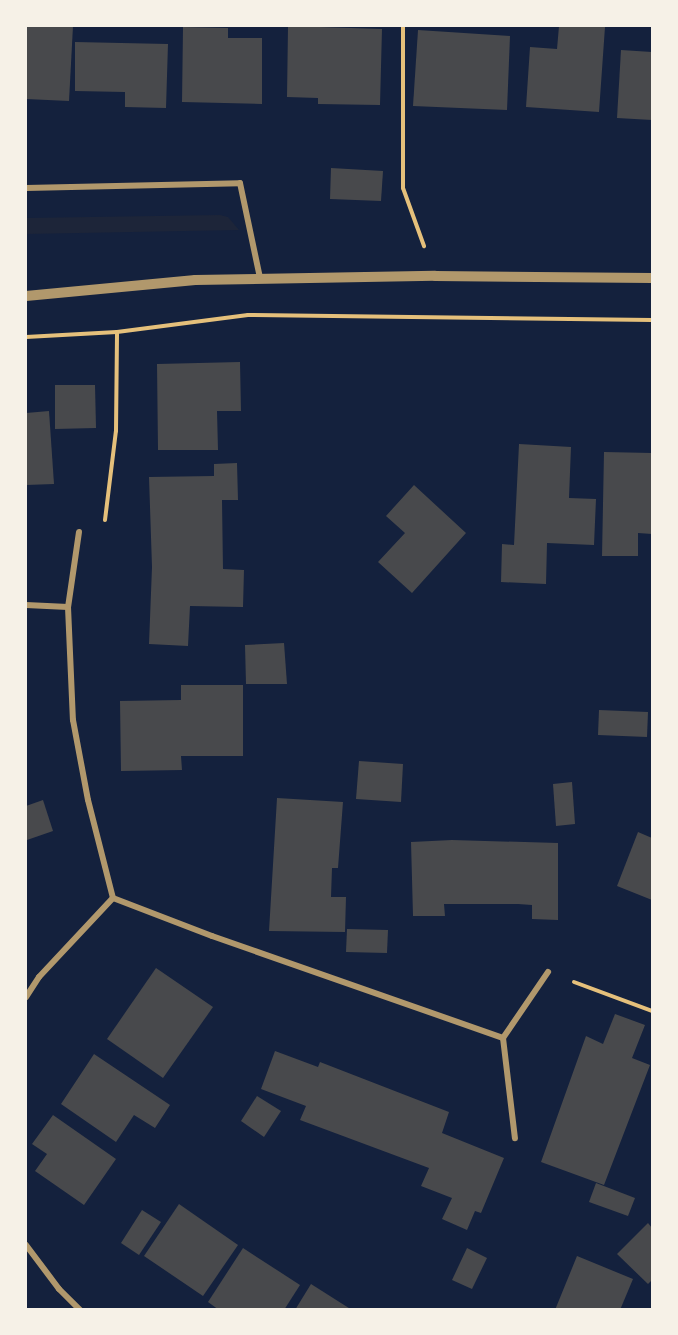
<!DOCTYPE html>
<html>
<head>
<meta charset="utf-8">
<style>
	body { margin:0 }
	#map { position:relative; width:678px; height:1335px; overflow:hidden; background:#14213d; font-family:"Libre Baskerville",serif }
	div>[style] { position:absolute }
	.green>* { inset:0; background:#1d2539 }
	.building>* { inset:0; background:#48494c }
	.path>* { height:4px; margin:-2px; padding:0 2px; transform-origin:2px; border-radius:2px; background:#e5c07b }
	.minor>* { height:6px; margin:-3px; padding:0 3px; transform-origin:3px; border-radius:3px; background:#b1986c }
	.tertiary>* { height:10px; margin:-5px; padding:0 5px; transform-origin:5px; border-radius:5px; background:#b1986c }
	span { translate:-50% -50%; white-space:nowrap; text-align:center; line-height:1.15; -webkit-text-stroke:6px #f6f1e7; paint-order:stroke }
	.frame { position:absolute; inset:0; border:27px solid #f6f1e7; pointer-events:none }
</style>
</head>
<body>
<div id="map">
	<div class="green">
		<div style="clip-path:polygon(220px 215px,228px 217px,239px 230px,26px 234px,26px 218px)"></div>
	</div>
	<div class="building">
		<div style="clip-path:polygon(26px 26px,73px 26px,69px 101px,26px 99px)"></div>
		<div style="clip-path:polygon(288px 26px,382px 29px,380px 105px,318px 104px,318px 98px,287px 97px)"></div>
		<div style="clip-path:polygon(559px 26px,605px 27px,599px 112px,526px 107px,530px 47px,557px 49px)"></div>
		<div style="clip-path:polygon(183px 27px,228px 28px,228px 38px,262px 38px,262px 104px,182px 102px)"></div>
		<div style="clip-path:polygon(418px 30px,510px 36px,507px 110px,413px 106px)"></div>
		<div style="clip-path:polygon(75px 42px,168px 44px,166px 108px,125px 107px,125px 92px,75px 91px)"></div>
		<div style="clip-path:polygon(621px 50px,652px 52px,652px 120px,617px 118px)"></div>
		<div style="clip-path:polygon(331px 168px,383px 171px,381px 201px,330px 199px)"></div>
		<div style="clip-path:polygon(240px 362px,241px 411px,217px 411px,218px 450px,158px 450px,157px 364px)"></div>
		<div style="clip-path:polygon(55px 385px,95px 385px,96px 428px,55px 429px)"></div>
		<div style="clip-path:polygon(49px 411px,54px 484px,26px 485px,26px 413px)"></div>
		<div style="clip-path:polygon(519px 444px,571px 447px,569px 498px,596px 499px,594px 545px,547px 543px,546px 584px,501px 582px,502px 544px,514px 545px)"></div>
		<div style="clip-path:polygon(604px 452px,652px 453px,652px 534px,638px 533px,638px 556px,602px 556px)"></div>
		<div style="clip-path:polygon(237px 463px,238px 500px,222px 500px,223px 569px,244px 570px,243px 607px,190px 606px,188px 646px,149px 644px,152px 567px,149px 477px,214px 476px,214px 464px)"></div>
		<div style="clip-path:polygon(414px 485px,466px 533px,412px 593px,378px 562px,405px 533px,386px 516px)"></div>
		<div style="clip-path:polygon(284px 643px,287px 684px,246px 684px,245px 645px)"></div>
		<div style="clip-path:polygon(181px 685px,243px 685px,243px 756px,181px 756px,182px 770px,121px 771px,120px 701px,181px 700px)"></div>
		<div style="clip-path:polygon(599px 710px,648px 712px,647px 737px,598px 735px)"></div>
		<div style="clip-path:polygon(359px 761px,403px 764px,401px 802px,356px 799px)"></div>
		<div style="clip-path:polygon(572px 782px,575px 824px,556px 826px,553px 784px)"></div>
		<div style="clip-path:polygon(277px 798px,343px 802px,338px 868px,332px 868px,331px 897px,346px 897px,345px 932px,269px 931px)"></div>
		<div style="clip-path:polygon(43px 800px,53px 831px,27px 840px,26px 806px)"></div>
		<div style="clip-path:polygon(638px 832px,652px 838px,652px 900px,617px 886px)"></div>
		<div style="clip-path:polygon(452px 840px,558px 843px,558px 920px,532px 919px,532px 905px,518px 904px,444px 904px,445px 916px,413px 916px,411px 842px)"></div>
		<div style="clip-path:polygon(347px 929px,388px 930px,387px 953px,346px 952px)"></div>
		<div style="clip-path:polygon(156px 968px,213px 1007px,163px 1078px,107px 1039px)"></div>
		<div style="clip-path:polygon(615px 1014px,645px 1025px,632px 1058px,650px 1065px,604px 1185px,541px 1162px,586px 1036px,603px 1044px)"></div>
		<div style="clip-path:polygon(275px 1051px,318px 1067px,320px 1062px,449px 1112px,442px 1133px,504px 1158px,481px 1213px,475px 1211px,467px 1230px,442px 1219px,452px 1198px,421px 1186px,429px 1168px,300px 1120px,306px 1106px,261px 1089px)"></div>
		<div style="clip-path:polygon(94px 1054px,170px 1105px,155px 1128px,134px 1115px,116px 1142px,61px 1104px)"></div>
		<div style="clip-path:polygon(257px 1096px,281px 1111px,264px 1137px,241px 1121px)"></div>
		<div style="clip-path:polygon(53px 1115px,116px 1159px,84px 1205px,35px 1171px,47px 1154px,32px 1144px)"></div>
		<div style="clip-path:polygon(596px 1183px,635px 1198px,628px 1216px,589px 1202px)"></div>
		<div style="clip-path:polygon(179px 1204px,238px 1245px,203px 1296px,144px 1256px)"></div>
		<div style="clip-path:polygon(142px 1210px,161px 1222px,139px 1255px,121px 1243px)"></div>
		<div style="clip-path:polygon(648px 1223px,652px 1228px,652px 1280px,648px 1284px,617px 1254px)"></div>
		<div style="clip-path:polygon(243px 1248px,300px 1285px,284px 1310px,219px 1310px,208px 1302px)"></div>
		<div style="clip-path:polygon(467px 1248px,487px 1258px,472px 1289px,452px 1280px)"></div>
		<div style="clip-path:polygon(577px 1256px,633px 1279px,620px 1310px,555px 1310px)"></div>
		<div style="clip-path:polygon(311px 1284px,352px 1310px,295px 1310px)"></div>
	</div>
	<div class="path">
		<div style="left:403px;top:26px;width:162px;rotate:90deg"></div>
		<div style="left:403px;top:188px;width:62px;rotate:70.1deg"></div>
		<div style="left:26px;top:337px;width:91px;rotate:-3.1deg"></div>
		<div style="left:117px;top:332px;width:132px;rotate:-7.4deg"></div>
		<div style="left:248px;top:315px;width:404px;rotate:0.7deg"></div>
		<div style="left:105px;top:520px;width:90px;rotate:-83deg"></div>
		<div style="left:116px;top:431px;width:99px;rotate:-89.4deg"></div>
		<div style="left:574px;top:982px;width:83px;rotate:20.4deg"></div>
	</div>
	<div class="minor">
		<div style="left:26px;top:188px;width:214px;rotate:-1.3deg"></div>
		<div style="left:240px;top:183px;width:97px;rotate:78.1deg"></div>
		<div style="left:79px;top:532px;width:76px;rotate:98.3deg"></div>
		<div style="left:68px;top:607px;width:113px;rotate:87.5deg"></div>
		<div style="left:73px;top:720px;width:81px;rotate:79.4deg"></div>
		<div style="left:88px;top:800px;width:101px;rotate:75.7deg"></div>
		<div style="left:26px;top:605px;width:42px;rotate:2.7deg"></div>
		<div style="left:113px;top:898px;width:106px;rotate:21deg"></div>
		<div style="left:212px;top:936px;width:308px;rotate:19.3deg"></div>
		<div style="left:503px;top:1038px;width:80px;rotate:-55.7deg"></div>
		<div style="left:26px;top:997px;width:24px;rotate:-57deg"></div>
		<div style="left:39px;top:977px;width:108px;rotate:-46.9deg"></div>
		<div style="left:503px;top:1038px;width:101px;rotate:83.2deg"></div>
		<div style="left:26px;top:1245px;width:55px;rotate:53.1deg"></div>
		<div style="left:59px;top:1289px;width:30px;rotate:45deg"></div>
	</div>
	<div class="tertiary">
		<div style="left:26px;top:296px;width:170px;rotate:-5.4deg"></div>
		<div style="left:195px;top:280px;width:240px;rotate:-1deg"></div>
		<div style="left:435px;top:276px;width:217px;rotate:0.5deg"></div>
	</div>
	<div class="frame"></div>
</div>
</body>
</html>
